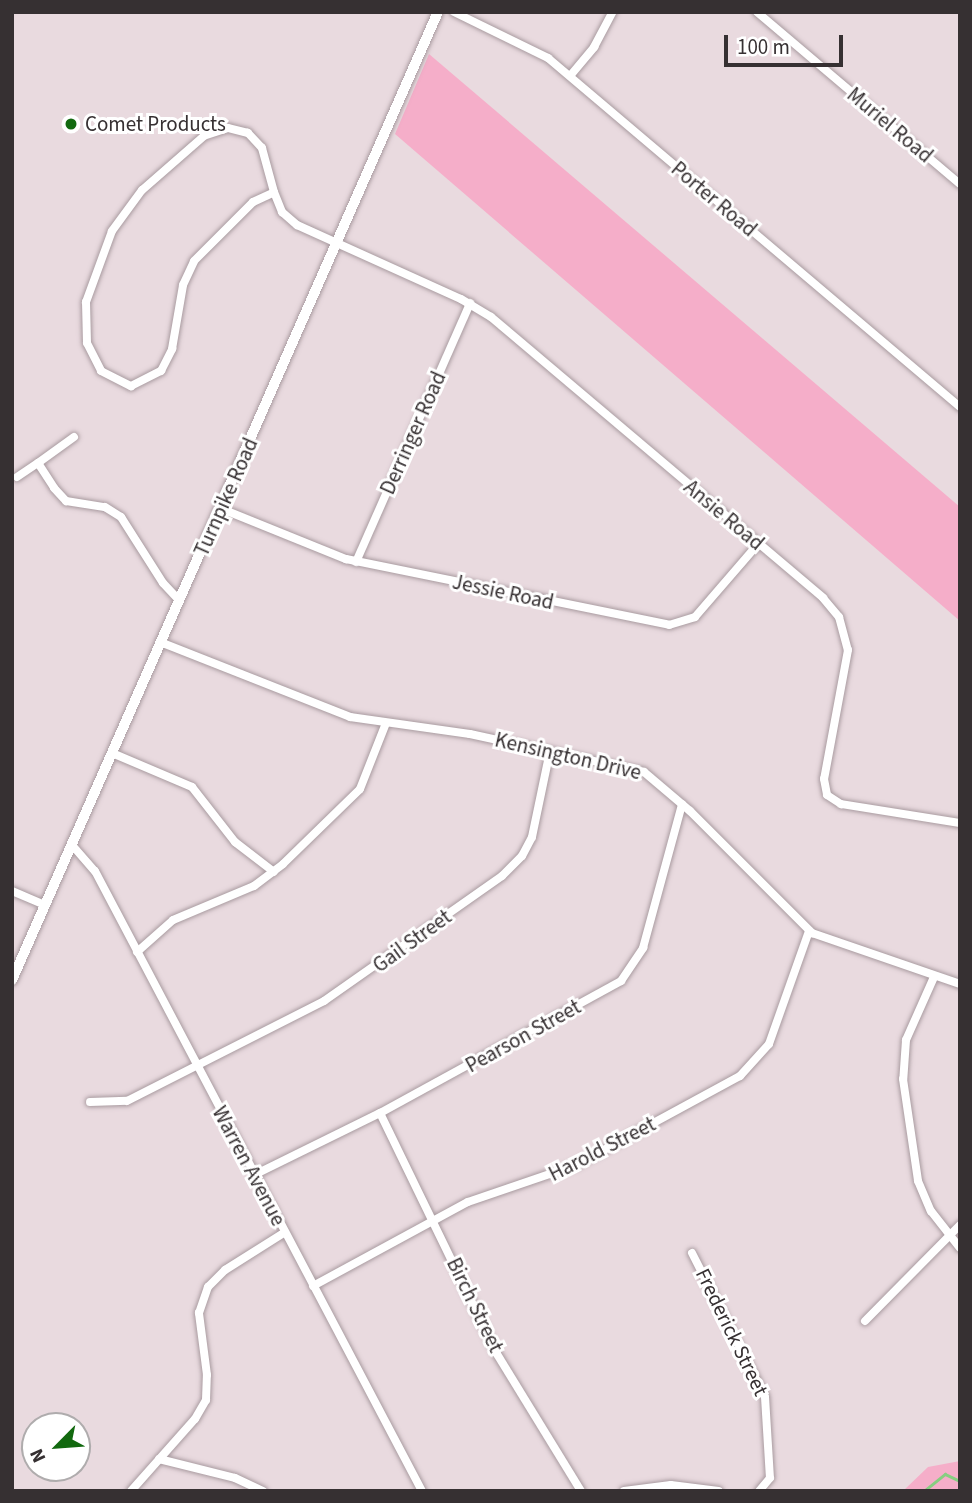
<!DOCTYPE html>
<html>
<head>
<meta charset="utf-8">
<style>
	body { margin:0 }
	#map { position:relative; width:972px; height:1503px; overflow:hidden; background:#e9dadf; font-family:"Source Sans 3",sans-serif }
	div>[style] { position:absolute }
	.green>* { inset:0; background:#f5aec9 }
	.stream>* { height:2.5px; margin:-1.25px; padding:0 1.25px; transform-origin:1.25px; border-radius:1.25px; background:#87ce81 }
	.roads { filter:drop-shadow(0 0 2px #a99ba0) drop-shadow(0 0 2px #a99ba0) }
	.street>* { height:8px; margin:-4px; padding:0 4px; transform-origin:4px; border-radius:4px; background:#fff }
	.secondary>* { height:10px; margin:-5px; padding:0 5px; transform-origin:5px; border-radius:5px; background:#fff }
	.dots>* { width:19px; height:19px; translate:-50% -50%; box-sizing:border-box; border:4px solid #fff; border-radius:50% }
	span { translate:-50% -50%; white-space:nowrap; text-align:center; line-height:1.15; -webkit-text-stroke:6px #fff; paint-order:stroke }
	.poi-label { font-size:21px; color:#363032 }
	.left { translate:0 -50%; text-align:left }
	.street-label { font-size:21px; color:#363032 }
	.frame { position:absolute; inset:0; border:14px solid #363032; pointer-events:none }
	.north { position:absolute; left:21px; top:1412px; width:70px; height:70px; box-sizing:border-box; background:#fff; border:2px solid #afacad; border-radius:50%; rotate:245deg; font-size:19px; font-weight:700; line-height:28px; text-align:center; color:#363032 }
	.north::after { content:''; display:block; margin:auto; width:24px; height:32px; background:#12690f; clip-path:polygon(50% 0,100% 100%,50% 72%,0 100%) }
	.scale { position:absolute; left:724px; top:35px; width:119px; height:32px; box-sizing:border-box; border:4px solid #363032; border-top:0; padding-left:9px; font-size:21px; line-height:24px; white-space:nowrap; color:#363032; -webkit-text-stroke:5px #fff; paint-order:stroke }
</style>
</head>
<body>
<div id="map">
	<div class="green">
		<div style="clip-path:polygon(429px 54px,960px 507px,960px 621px,395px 134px)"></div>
		<div style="clip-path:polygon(960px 1461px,960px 1491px,903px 1491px,928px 1467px)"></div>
	</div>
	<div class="stream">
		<div style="left:924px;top:1491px;width:27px;rotate:-39deg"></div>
		<div style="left:945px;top:1474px;width:17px;rotate:25deg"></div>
	</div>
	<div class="roads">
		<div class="street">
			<div style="left:454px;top:12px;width:105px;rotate:26.1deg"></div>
			<div style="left:548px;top:58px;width:540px;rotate:40.27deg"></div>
			<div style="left:757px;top:12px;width:266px;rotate:40.3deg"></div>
			<div style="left:570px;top:76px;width:38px;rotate:-50deg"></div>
			<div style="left:594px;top:47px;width:40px;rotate:-62deg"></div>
			<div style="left:274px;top:192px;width:46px;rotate:-105.3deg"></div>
			<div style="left:262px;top:148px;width:21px;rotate:-133deg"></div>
			<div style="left:248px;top:133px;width:21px;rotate:-166deg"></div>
			<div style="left:228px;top:128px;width:25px;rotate:162deg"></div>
			<div style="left:204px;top:136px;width:82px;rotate:138.9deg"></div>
			<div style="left:142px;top:190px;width:51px;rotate:126.2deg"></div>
			<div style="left:112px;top:231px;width:76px;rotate:110.1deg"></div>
			<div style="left:86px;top:302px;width:41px;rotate:88.6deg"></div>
			<div style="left:87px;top:343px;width:31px;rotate:63deg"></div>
			<div style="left:101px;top:371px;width:34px;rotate:27deg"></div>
			<div style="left:131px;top:386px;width:34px;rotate:-27deg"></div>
			<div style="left:161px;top:371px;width:25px;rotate:-63deg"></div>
			<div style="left:172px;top:349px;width:65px;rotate:-80.2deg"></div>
			<div style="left:183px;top:285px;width:26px;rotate:-65deg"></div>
			<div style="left:194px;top:261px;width:83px;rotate:-45deg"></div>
			<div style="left:253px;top:202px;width:23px;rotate:-25deg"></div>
			<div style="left:274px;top:192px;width:22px;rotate:68deg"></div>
			<div style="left:282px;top:212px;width:20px;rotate:41deg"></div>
			<div style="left:297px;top:225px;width:180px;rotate:24.3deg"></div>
			<div style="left:461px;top:299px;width:35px;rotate:31deg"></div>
			<div style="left:491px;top:317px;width:435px;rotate:40.2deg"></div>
			<div style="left:823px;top:598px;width:25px;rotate:50deg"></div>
			<div style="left:839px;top:617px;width:34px;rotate:75deg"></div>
			<div style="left:848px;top:650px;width:131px;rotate:100.5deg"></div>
			<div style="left:824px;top:779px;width:16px;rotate:79deg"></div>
			<div style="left:827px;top:795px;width:17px;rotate:33deg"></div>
			<div style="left:841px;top:804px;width:121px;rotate:9.1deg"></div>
			<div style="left:74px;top:437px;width:44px;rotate:144.2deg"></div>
			<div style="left:38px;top:463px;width:30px;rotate:57deg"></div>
			<div style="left:54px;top:488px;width:18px;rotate:47deg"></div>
			<div style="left:66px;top:501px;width:39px;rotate:9deg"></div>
			<div style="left:105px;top:507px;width:19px;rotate:32deg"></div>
			<div style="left:121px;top:517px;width:78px;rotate:57.5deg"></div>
			<div style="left:163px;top:583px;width:23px;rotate:47deg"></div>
			<div style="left:17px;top:477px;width:25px;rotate:-34deg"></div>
			<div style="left:222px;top:509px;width:134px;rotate:22deg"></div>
			<div style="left:346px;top:559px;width:330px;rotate:11.5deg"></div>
			<div style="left:669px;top:625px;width:27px;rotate:-17deg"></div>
			<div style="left:695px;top:617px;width:96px;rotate:-49.2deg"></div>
			<div style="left:356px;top:562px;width:283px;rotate:-66.2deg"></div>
			<div style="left:160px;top:642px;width:204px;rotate:21.5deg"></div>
			<div style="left:350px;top:717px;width:121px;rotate:8.1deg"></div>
			<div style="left:470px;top:734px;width:178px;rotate:12.3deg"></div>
			<div style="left:644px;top:772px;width:60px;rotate:40.3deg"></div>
			<div style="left:690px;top:811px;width:173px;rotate:45deg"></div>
			<div style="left:812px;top:933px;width:157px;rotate:19deg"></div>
			<div style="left:112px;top:753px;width:87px;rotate:23deg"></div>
			<div style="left:192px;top:787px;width:70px;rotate:52deg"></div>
			<div style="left:235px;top:842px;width:49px;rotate:37.6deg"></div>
			<div style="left:72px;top:845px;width:35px;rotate:49deg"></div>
			<div style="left:95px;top:871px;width:701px;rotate:62.19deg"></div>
			<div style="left:12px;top:891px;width:36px;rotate:23deg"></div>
			<div style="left:137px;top:952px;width:48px;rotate:-41.6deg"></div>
			<div style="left:173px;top:920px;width:88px;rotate:-22.8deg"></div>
			<div style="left:254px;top:886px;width:36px;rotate:-37deg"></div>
			<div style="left:283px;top:864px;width:107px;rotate:-44.2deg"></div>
			<div style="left:360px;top:789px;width:71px;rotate:-68.5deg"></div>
			<div style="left:934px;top:977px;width:69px;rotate:114deg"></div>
			<div style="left:906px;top:1040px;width:39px;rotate:94deg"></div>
			<div style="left:903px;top:1079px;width:103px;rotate:81.6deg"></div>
			<div style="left:918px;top:1181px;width:33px;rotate:67deg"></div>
			<div style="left:931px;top:1211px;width:47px;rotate:51.9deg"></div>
			<div style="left:90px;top:1102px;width:37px;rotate:-2deg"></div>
			<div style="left:127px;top:1101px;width:221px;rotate:-26.9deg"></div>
			<div style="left:324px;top:1001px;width:218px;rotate:-35.1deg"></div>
			<div style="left:502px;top:876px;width:28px;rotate:-45deg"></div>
			<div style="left:522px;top:856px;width:21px;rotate:-62deg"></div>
			<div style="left:532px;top:837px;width:88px;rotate:-78.2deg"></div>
			<div style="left:380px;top:1113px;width:268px;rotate:64.1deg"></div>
			<div style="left:497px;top:1354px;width:161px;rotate:58.5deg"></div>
			<div style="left:254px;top:1175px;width:140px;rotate:-26.2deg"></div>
			<div style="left:380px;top:1113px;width:275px;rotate:-28.7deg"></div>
			<div style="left:621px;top:981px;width:40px;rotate:-56deg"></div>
			<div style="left:643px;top:948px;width:149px;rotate:-74.8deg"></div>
			<div style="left:692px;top:1253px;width:161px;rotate:63.1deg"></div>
			<div style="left:765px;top:1397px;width:81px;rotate:86.5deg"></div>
			<div style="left:770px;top:1478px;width:17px;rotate:130deg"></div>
			<div style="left:313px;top:1286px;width:176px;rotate:-28.5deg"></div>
			<div style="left:468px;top:1202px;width:114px;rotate:-18.9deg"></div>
			<div style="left:576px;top:1165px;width:187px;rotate:-28.5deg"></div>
			<div style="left:740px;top:1076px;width:43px;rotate:-47.8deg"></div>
			<div style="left:769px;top:1044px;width:120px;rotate:-70.5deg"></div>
			<div style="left:865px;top:1321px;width:135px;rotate:-45.3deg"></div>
			<div style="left:159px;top:1459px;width:78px;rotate:14deg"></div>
			<div style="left:235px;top:1478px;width:31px;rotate:25deg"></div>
			<div style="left:131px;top:1491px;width:96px;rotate:-48.4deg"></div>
			<div style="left:195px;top:1419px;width:22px;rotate:-60deg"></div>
			<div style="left:206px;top:1400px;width:25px;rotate:-88deg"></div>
			<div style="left:207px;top:1375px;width:63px;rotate:-97.4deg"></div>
			<div style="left:199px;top:1313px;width:28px;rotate:-71deg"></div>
			<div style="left:208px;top:1287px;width:24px;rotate:-45deg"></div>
			<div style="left:225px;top:1270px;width:71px;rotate:-32.3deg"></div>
			<div style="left:624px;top:1491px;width:47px;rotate:-7.3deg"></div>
			<div style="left:671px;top:1485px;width:48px;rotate:7.1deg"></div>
		</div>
		<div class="secondary">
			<div style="left:12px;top:980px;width:1058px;rotate:-66.25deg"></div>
		</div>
	</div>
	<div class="dots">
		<div style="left:71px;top:124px;background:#12690f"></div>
	</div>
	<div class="poi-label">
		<span class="left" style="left:85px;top:124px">Comet Products</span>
	</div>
	<div class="street-label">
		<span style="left:890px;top:125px;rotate:40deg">Muriel Road</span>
		<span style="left:714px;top:199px;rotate:40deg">Porter Road</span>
		<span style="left:413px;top:433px;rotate:-66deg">Derringer Road</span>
		<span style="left:226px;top:497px;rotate:-66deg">Turnpike Road</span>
		<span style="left:724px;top:515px;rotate:40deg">Ansie Road</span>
		<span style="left:503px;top:592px;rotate:12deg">Jessie Road</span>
		<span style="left:568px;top:756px;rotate:13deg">Kensington Drive</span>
		<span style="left:412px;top:941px;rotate:-36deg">Gail Street</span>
		<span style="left:523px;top:1036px;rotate:-29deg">Pearson Street</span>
		<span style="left:602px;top:1149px;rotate:-27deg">Harold Street</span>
		<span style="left:249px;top:1166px;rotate:62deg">Warren Avenue</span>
		<span style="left:475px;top:1305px;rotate:64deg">Birch Street</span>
		<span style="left:732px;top:1332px;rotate:64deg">Frederick Street</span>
	</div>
	<div class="frame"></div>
	<div class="north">N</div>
	<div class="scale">100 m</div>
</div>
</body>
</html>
